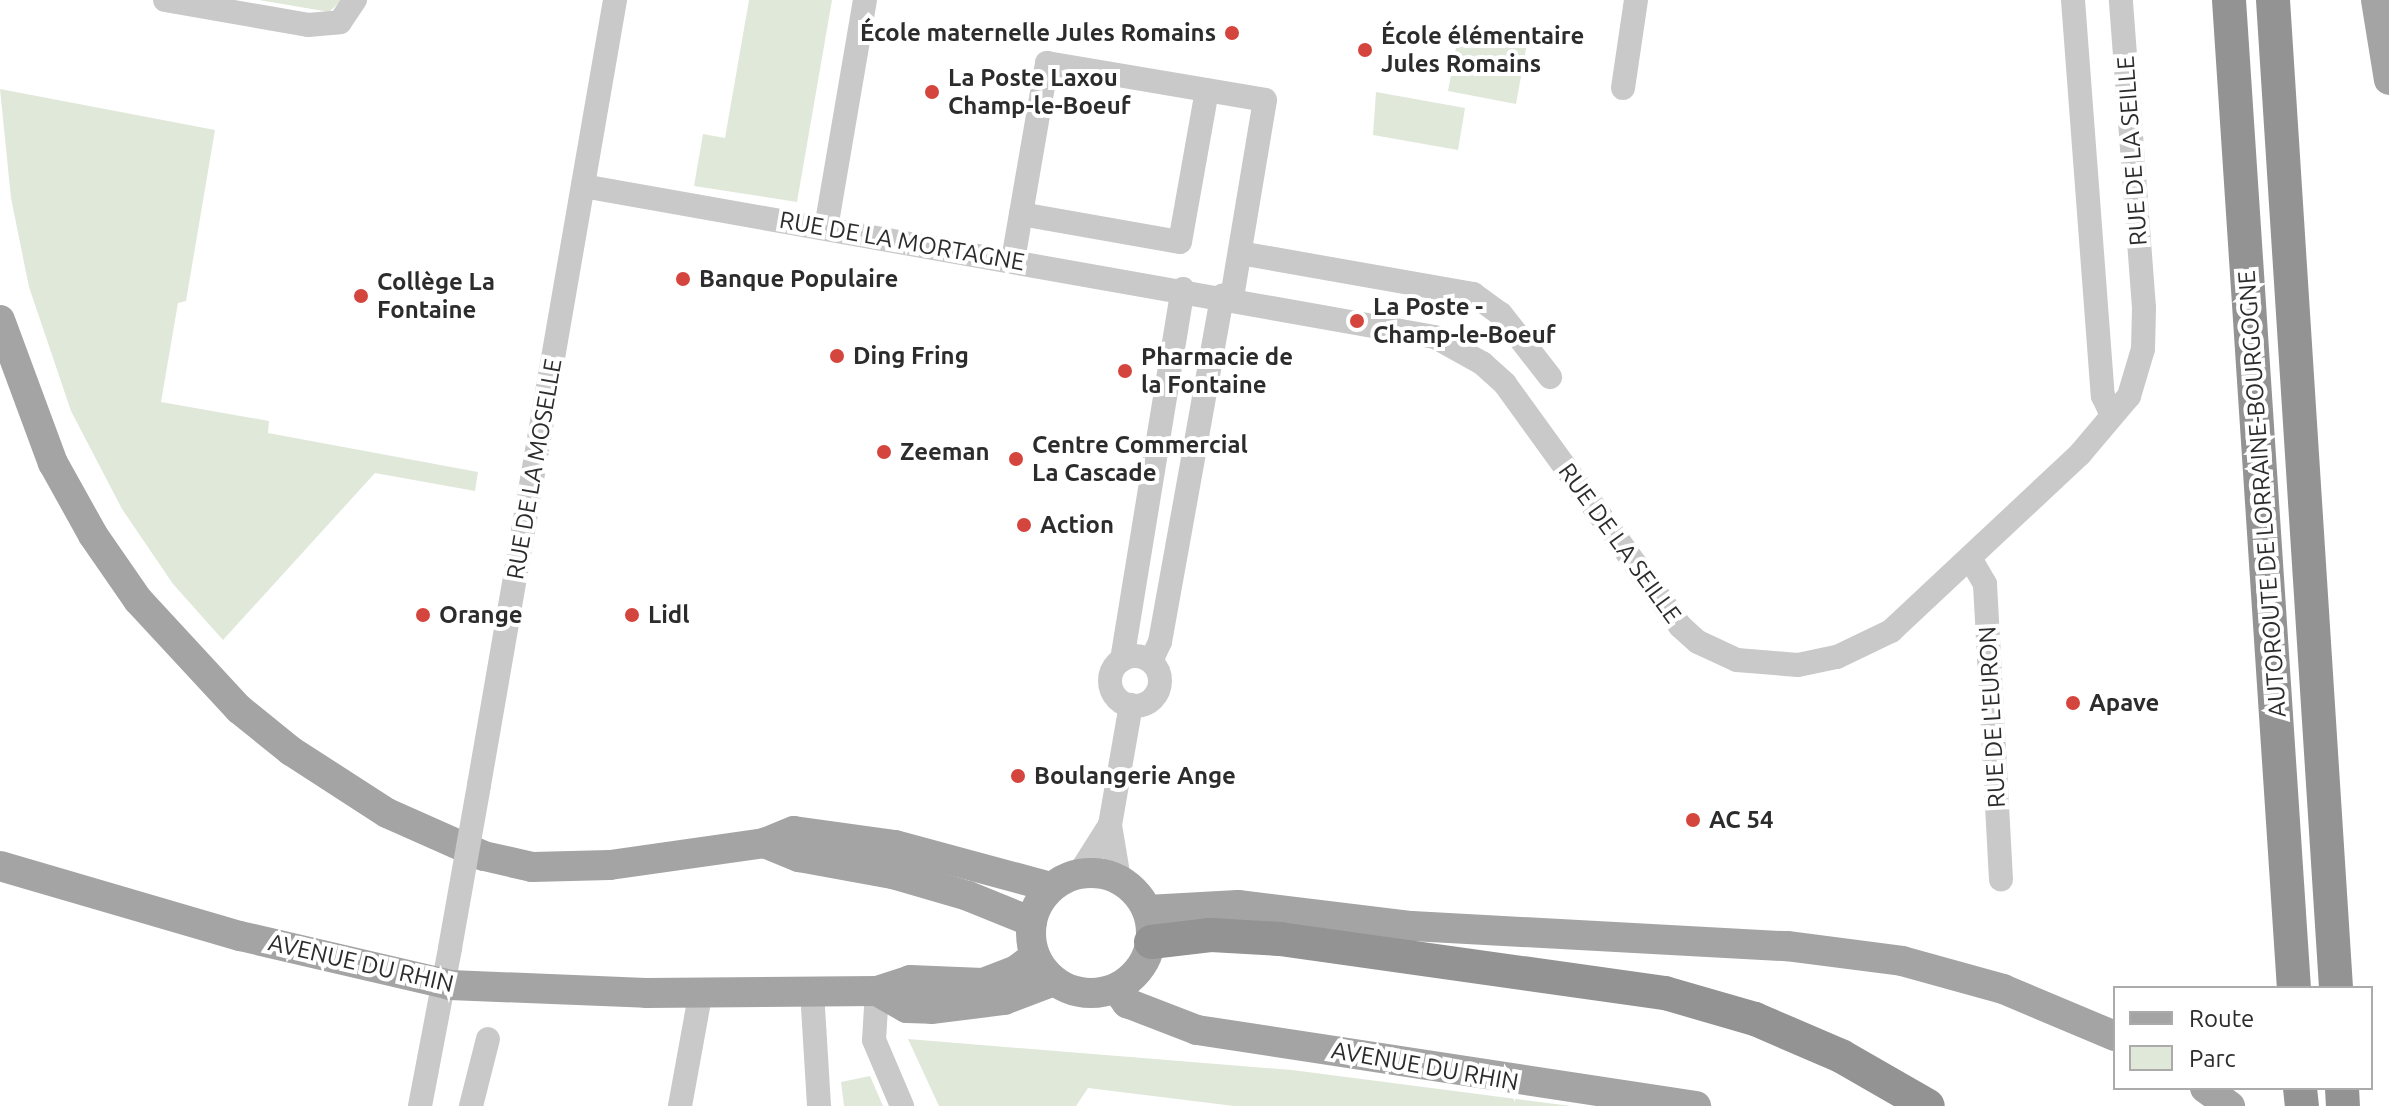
<!DOCTYPE html>
<html>
<head>
<meta charset="utf-8">
<style>
	body { margin:0 }
	#map { position:relative; width:2389px; height:1106px; overflow:hidden; background:#fff; font-family:Ubuntu,sans-serif }
	div>[style] { position:absolute }
	.green>* { inset:0; background:#e0e8da }
	.minor>* { height:24px; margin:-12px; padding:0 12px; transform-origin:12px; border-radius:12px; background:#c9c9c9 }
	.minor>.ring { margin:-12px; padding:0; box-sizing:content-box; background:none; border:24px solid #c9c9c9; border-radius:50% }
	.major>* { height:30px; margin:-15px; padding:0 15px; transform-origin:15px; border-radius:15px; background:#a4a4a4 }
	.major>.ring { margin:-15px; padding:0; box-sizing:content-box; background:none; border:30px solid #a4a4a4; border-radius:50% }
	.highway>* { height:34px; margin:-17px; padding:0 17px; transform-origin:17px; border-radius:17px; background:#939393 }
	.minor-bridge>* { height:24px; margin:-12px; padding:0 12px; transform-origin:12px; border-radius:12px; background:#c9c9c9 }
	.dots>* { width:22px; height:22px; translate:-50% -50%; box-sizing:border-box; border:4px solid #fff; border-radius:50% }
	span { translate:-50% -50%; white-space:nowrap; text-align:center; line-height:1.15; -webkit-text-stroke:8px #fff; paint-order:stroke }
	.poi-label { font-size:24px; color:#2c2c2c; font-weight:700 }
	.right { translate:-100% -50%; text-align:right }
	.left { translate:0 -50%; text-align:left }
	.street-label { font-size:24px; color:#2c2c2c }
	.legend { position:absolute; left:2113px; top:986px; width:260px; height:104px; box-sizing:border-box; background:#fff; border:2px solid #ababab; margin:0; padding:10px 14px; list-style:none; font-size:24px; color:#2c2c2c }
	.legend li { display:flex; align-items:center; gap:16px; height:40px }
	.legend b { width:40px; border:2px solid #ababab }
</style>
</head>
<body>
<div id="map">
	<div class="green">
		<div style="clip-path:polygon(259px 0,342px 0,329px 12px)"></div>
		<div style="clip-path:polygon(749px 0,832px 0,797px 202px,694px 186px,703px 134px,725px 138px)"></div>
		<div style="clip-path:polygon(1460px 26px,1528px 38px,1516px 104px,1448px 91px)"></div>
		<div style="clip-path:polygon(0 89px,215px 130px,186px 301px,178px 303px,161px 402px,269px 421px,268px 433px,478px 472px,475px 491px,375px 473px,223px 640px,173px 584px,122px 509px,71px 411px,29px 287px,11px 198px)"></div>
		<div style="clip-path:polygon(1376px 92px,1465px 108px,1458px 150px,1373px 135px)"></div>
		<div style="clip-path:polygon(908px 1039px,1292px 1070px,1571px 1106px,1234px 1106px,1088px 1088px,1076px 1106px,939px 1106px)"></div>
		<div style="clip-path:polygon(870px 1076px,883px 1106px,844px 1106px,841px 1082px)"></div>
	</div>
	<div class="minor">
		<div style="left:165px;top:0;width:145px;rotate:9.9deg"></div>
		<div style="left:308px;top:25px;width:32px;rotate:-5deg"></div>
		<div style="left:340px;top:22px;width:27px;rotate:-56deg"></div>
		<div style="left:2073px;top:0;width:397px;rotate:85.7deg"></div>
		<div style="left:2103px;top:396px;width:19px;rotate:65deg"></div>
		<div style="left:1623px;top:88px;width:89px;rotate:-81.6deg"></div>
		<div style="left:583px;top:186px;width:865px;rotate:10.05deg"></div>
		<div style="left:1435px;top:337px;width:54px;rotate:29deg"></div>
		<div style="left:1482px;top:363px;width:31px;rotate:42deg"></div>
		<div style="left:1505px;top:384px;width:299px;rotate:54.1deg"></div>
		<div style="left:1680px;top:626px;width:24px;rotate:42deg"></div>
		<div style="left:1698px;top:642px;width:43px;rotate:24.8deg"></div>
		<div style="left:1737px;top:660px;width:61px;rotate:4.7deg"></div>
		<div style="left:1798px;top:665px;width:40px;rotate:-12deg"></div>
		<div style="left:1837px;top:657px;width:60px;rotate:-25.7deg"></div>
		<div style="left:1891px;top:631px;width:259px;rotate:-43.1deg"></div>
		<div style="left:2080px;top:454px;width:76px;rotate:-49.8deg"></div>
		<div style="left:2129px;top:396px;width:49px;rotate:-73.4deg"></div>
		<div style="left:2143px;top:349px;width:41px;rotate:-88.6deg"></div>
		<div style="left:2144px;top:308px;width:309px;rotate:-94.3deg"></div>
		<div style="left:1021px;top:214px;width:161px;rotate:10deg"></div>
		<div style="left:1180px;top:242px;width:154px;rotate:-79.9deg"></div>
		<div style="left:826px;top:228px;width:231px;rotate:-80.3deg"></div>
		<div style="left:1240px;top:253px;width:237px;rotate:10deg"></div>
		<div style="left:1473px;top:294px;width:34px;rotate:36deg"></div>
		<div style="left:1501px;top:314px;width:80px;rotate:52.1deg"></div>
		<div style="left:1013px;top:260px;width:200px;rotate:-80.2deg"></div>
		<div style="left:1047px;top:63px;width:221px;rotate:9.6deg"></div>
		<div style="left:1265px;top:100px;width:201px;rotate:99.5deg"></div>
		<div style="left:1970px;top:558px;width:30px;rotate:60deg"></div>
		<div style="left:1985px;top:584px;width:296px;rotate:86.9deg"></div>
		<div class="ring" style="left:1110px;top:656px;width:26px;height:26px"></div>
		<div style="left:1122px;top:660px;width:376px;rotate:-80.7deg"></div>
		<div style="left:1151px;top:661px;width:21px;rotate:-65deg"></div>
		<div style="left:1160px;top:642px;width:352px;rotate:-79.8deg"></div>
		<div style="left:479px;top:785px;width:797px;rotate:-80.17deg"></div>
		<div style="left:1079px;top:874px;width:58px;rotate:-57.7deg"></div>
		<div style="left:1119px;top:879px;width:55px;rotate:-99.5deg"></div>
		<div style="left:1110px;top:825px;width:122px;rotate:-80.1deg"></div>
		<div style="left:812px;top:991px;width:115px;rotate:86.5deg"></div>
		<div style="left:877px;top:991px;width:49px;rotate:93.5deg"></div>
		<div style="left:874px;top:1040px;width:72px;rotate:67deg"></div>
		<div style="left:420px;top:1106px;width:161px;rotate:-79.2deg"></div>
		<div style="left:471px;top:1106px;width:69px;rotate:-75.8deg"></div>
		<div style="left:680px;top:1106px;width:117px;rotate:-79.7deg"></div>
	</div>
	<div class="major">
		<div style="left:2376px;top:0;width:81px;rotate:80.8deg"></div>
		<div style="left:0;top:320px;width:153px;rotate:69.7deg"></div>
		<div style="left:53px;top:463px;width:82px;rotate:60.9deg"></div>
		<div style="left:93px;top:535px;width:79px;rotate:55.3deg"></div>
		<div style="left:138px;top:600px;width:149px;rotate:47.2deg"></div>
		<div style="left:239px;top:709px;width:67px;rotate:38.9deg"></div>
		<div style="left:291px;top:751px;width:114px;rotate:32.9deg"></div>
		<div style="left:387px;top:813px;width:106px;rotate:23.9deg"></div>
		<div style="left:484px;top:856px;width:49px;rotate:12.9deg"></div>
		<div style="left:532px;top:867px;width:78px;rotate:-1.5deg"></div>
		<div style="left:610px;top:865px;width:156px;rotate:-8.1deg"></div>
		<div style="left:764px;top:843px;width:32px;rotate:-22deg"></div>
		<div style="left:794px;top:831px;width:102px;rotate:7.9deg"></div>
		<div style="left:895px;top:845px;width:162px;rotate:15.1deg"></div>
		<div style="left:764px;top:843px;width:38px;rotate:22deg"></div>
		<div style="left:799px;top:857px;width:96px;rotate:10.3deg"></div>
		<div style="left:893px;top:874px;width:78px;rotate:16.3deg"></div>
		<div style="left:968px;top:896px;width:69px;rotate:22.1deg"></div>
		<div style="left:0;top:866px;width:250px;rotate:16.3deg"></div>
		<div style="left:240px;top:936px;width:216px;rotate:13.1deg"></div>
		<div style="left:450px;top:985px;width:196px;rotate:2.3deg"></div>
		<div style="left:646px;top:993px;width:231px;rotate:-0.5deg"></div>
		<div style="left:877px;top:991px;width:35px;rotate:-18deg"></div>
		<div style="left:910px;top:980px;width:73px;rotate:2.4deg"></div>
		<div style="left:983px;top:983px;width:34px;rotate:-21deg"></div>
		<div style="left:1015px;top:971px;width:25px;rotate:-37deg"></div>
		<div class="ring" style="left:1031px;top:873px;width:90px;height:90px"></div>
		<div style="left:1147px;top:910px;width:91px;rotate:-3.1deg"></div>
		<div style="left:1238px;top:905px;width:175px;rotate:6.9deg"></div>
		<div style="left:1412px;top:926px;width:376px;rotate:3.1deg"></div>
		<div style="left:1787px;top:946px;width:116px;rotate:7.4deg"></div>
		<div style="left:1902px;top:961px;width:105px;rotate:15.5deg"></div>
		<div style="left:2003px;top:989px;width:121px;rotate:22.8deg"></div>
		<div style="left:1116px;top:988px;width:19px;rotate:54deg"></div>
		<div style="left:1127px;top:1003px;width:75px;rotate:21.1deg"></div>
		<div style="left:1197px;top:1030px;width:505px;rotate:8.66deg"></div>
		<div style="left:877px;top:991px;width:34px;rotate:30deg"></div>
		<div style="left:907px;top:1008px;width:24px;rotate:2deg"></div>
		<div style="left:931px;top:1009px;width:74px;rotate:-7deg"></div>
		<div style="left:1004px;top:1000px;width:53px;rotate:-20.8deg"></div>
		<div style="left:2205px;top:1088px;width:31px;rotate:36deg"></div>
	</div>
	<div class="highway">
		<div style="left:2229px;top:0;width:990px;rotate:86.24deg"></div>
		<div style="left:2273px;top:0;width:990px;rotate:86.35deg"></div>
		<div style="left:1151px;top:942px;width:60px;rotate:-6.7deg"></div>
		<div style="left:1211px;top:935px;width:69px;rotate:3.3deg"></div>
		<div style="left:1280px;top:939px;width:389px;rotate:8deg"></div>
		<div style="left:1665px;top:993px;width:94px;rotate:16.1deg"></div>
		<div style="left:1755px;top:1019px;width:94px;rotate:23.3deg"></div>
		<div style="left:1841px;top:1056px;width:100px;rotate:29.9deg"></div>
		<div style="left:2300px;top:1088px;width:18px;rotate:84deg"></div>
		<div style="left:2342px;top:1088px;width:18px;rotate:87deg"></div>
	</div>
	<div class="minor-bridge">
		<div style="left:450px;top:948px;width:166px;rotate:-79.9deg"></div>
	</div>
	<div class="dots">
		<div style="left:1232px;top:33px;background:#d3453d"></div>
		<div style="left:1365px;top:50px;background:#d3453d"></div>
		<div style="left:932px;top:92px;background:#d3453d"></div>
		<div style="left:683px;top:279px;background:#d3453d"></div>
		<div style="left:361px;top:296px;background:#d3453d"></div>
		<div style="left:1357px;top:321px;background:#d3453d"></div>
		<div style="left:837px;top:356px;background:#d3453d"></div>
		<div style="left:1125px;top:371px;background:#d3453d"></div>
		<div style="left:884px;top:452px;background:#d3453d"></div>
		<div style="left:1016px;top:459px;background:#d3453d"></div>
		<div style="left:1024px;top:525px;background:#d3453d"></div>
		<div style="left:423px;top:615px;background:#d3453d"></div>
		<div style="left:632px;top:615px;background:#d3453d"></div>
		<div style="left:2073px;top:703px;background:#d3453d"></div>
		<div style="left:1018px;top:776px;background:#d3453d"></div>
		<div style="left:1693px;top:820px;background:#d3453d"></div>
	</div>
	<div class="poi-label">
		<span class="right" style="left:1216px;top:33px">École maternelle Jules Romains</span>
		<span class="left" style="left:1381px;top:50px">École élémentaire<br>Jules Romains</span>
		<span class="left" style="left:948px;top:92px">La Poste Laxou<br>Champ-le-Boeuf</span>
		<span class="left" style="left:699px;top:279px">Banque Populaire</span>
		<span class="left" style="left:377px;top:296px">Collège La<br>Fontaine</span>
		<span class="left" style="left:1373px;top:321px">La Poste -<br>Champ-le-Boeuf</span>
		<span class="left" style="left:853px;top:356px">Ding Fring</span>
		<span class="left" style="left:1141px;top:371px">Pharmacie de<br>la Fontaine</span>
		<span class="left" style="left:1032px;top:459px">Centre Commercial<br>La Cascade</span>
		<span class="left" style="left:900px;top:452px">Zeeman</span>
		<span class="left" style="left:1040px;top:525px">Action</span>
		<span class="left" style="left:439px;top:615px">Orange</span>
		<span class="left" style="left:648px;top:615px">Lidl</span>
		<span class="left" style="left:2089px;top:703px">Apave</span>
		<span class="left" style="left:1034px;top:776px">Boulangerie Ange</span>
		<span class="left" style="left:1709px;top:820px">AC 54</span>
	</div>
	<div class="street-label">
		<span style="left:2132px;top:151px;rotate:-94deg">RUE DE LA SEILLE</span>
		<span style="left:902px;top:241px;rotate:10deg">RUE DE LA MORTAGNE</span>
		<span style="left:534px;top:469px;rotate:-80deg">RUE DE LA MOSELLE</span>
		<span style="left:2262px;top:494px;rotate:-94deg">AUTOROUTE DE LORRAINE-BOURGOGNE</span>
		<span style="left:1620px;top:543px;rotate:54deg">RUE DE LA SEILLE</span>
		<span style="left:1992px;top:717px;rotate:-93deg">RUE DE L'EURON</span>
		<span style="left:361px;top:963px;rotate:13deg">AVENUE DU RHIN</span>
		<span style="left:1425px;top:1066px;rotate:10deg">AVENUE DU RHIN</span>
	</div>
	<ul class="legend">
	<li><b style="height:10px;background:#a4a4a4"></b>Route</li>
	<li><b style="height:22px;background:#e0e8da"></b>Parc</li>
	</ul>
</div>
</body>
</html>
